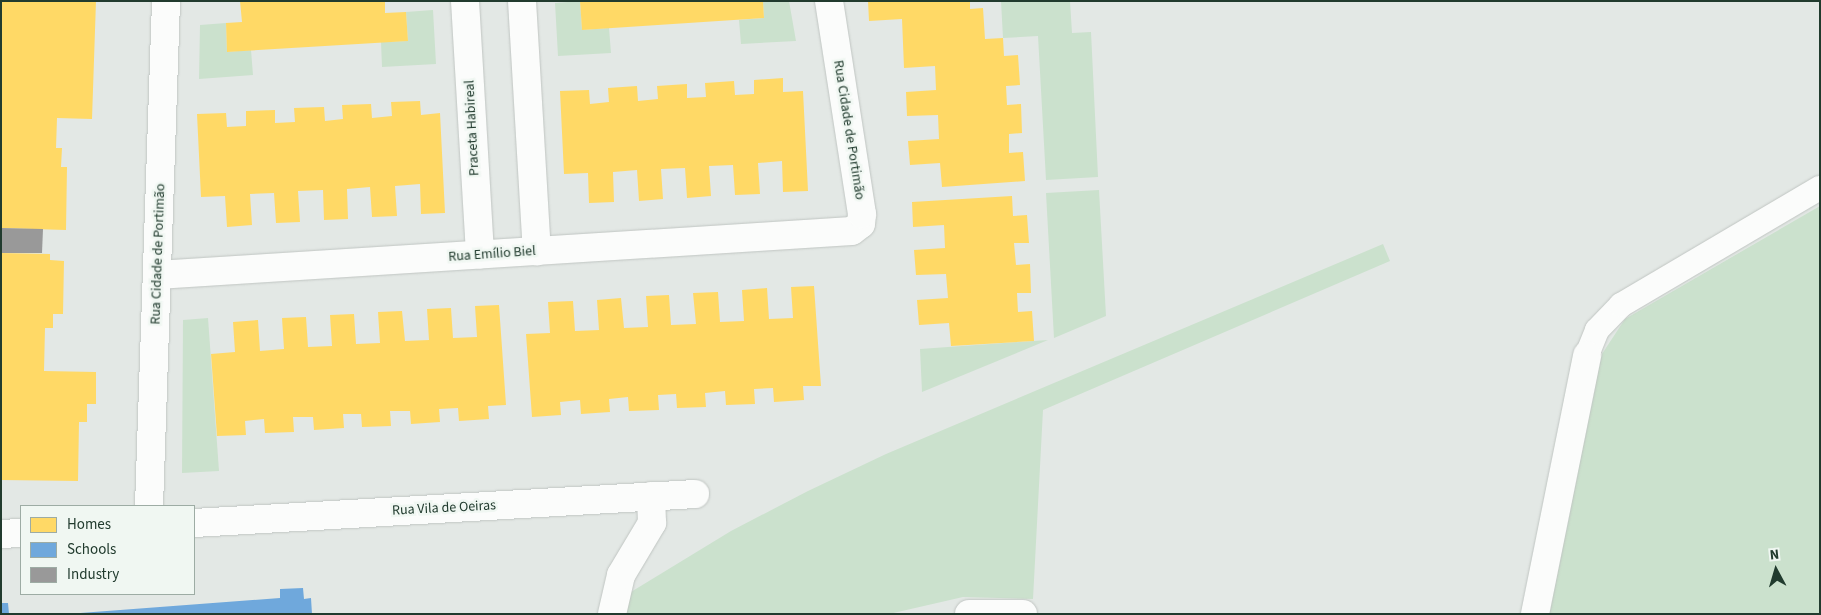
<!DOCTYPE html>
<html>
<head>
<meta charset="utf-8">
<style>
	body { margin:0 }
	#map { position:relative; width:1821px; height:615px; overflow:hidden; background:#e3e8e5; font-family:"Source Sans 3",sans-serif }
	div>[style] { position:absolute }
	.green>* { inset:0; background:#cbe1cd }
	.homes>* { inset:0; background:#ffd966 }
	.schools>* { inset:0; background:#6fa8dc }
	.industry>* { inset:0; background:#999 }
	.roads { filter:drop-shadow(0 0 1px #c0c5c2) drop-shadow(0 0 1px #c0c5c2) }
	.lane>* { height:24px; margin:-12px; padding:0 12px; transform-origin:12px; border-radius:12px; background:#fbfcfb }
	.street>* { height:28px; margin:-14px; padding:0 14px; transform-origin:14px; border-radius:14px; background:#fbfcfb }
	span { translate:-50% -50%; white-space:nowrap; text-align:center; line-height:1.15; -webkit-text-stroke:5px #f0f7f2; paint-order:stroke }
	.street-label { font-size:14px; color:#213b2e }
	.frame { position:absolute; inset:0; border:2px solid #213b2e; pointer-events:none }
	.legend { position:absolute; left:20px; top:505px; width:175px; height:90px; box-sizing:border-box; background:#f0f7f2; border:1px solid #9daca4; margin:0; padding:6px 9px; list-style:none; font-size:15px; color:#213b2e }
	.legend li { display:flex; align-items:center; gap:10px; height:25px }
	.legend b { width:25px; border:1px solid #9daca4 }
	.north { position:absolute; left:1751px; top:545px; width:50px; height:50px; -webkit-text-stroke:4px #f0f7f2; paint-order:stroke; rotate:354deg; font-size:14px; font-weight:700; line-height:20px; text-align:center; color:#213b2e }
	.north::after { content:''; display:block; margin:auto; width:18px; height:22px; background:#213b2e; clip-path:polygon(50% 0,100% 100%,50% 72%,0 100%) }
</style>
</head>
<body>
<div id="map">
	<div class="green">
		<div style="clip-path:polygon(580px 1px,582px 30px,609px 28px,611px 53px,558px 56px,555px 3px)"></div>
		<div style="clip-path:polygon(763px 1px,789px 1px,796px 41px,741px 44px,739px 20px,764px 18px)"></div>
		<div style="clip-path:polygon(1001px 1px,1070px 1px,1072px 33px,1091px 32px,1098px 177px,1046px 180px,1038px 36px,1003px 38px)"></div>
		<div style="clip-path:polygon(433px 10px,436px 64px,382px 67px,381px 42px,408px 41px,406px 12px)"></div>
		<div style="clip-path:polygon(226px 23px,227px 52px,251px 50px,253px 75px,199px 79px,200px 25px)"></div>
		<div style="clip-path:polygon(1099px 190px,1106px 316px,1054px 338px,1046px 193px)"></div>
		<div style="clip-path:polygon(1820px 206px,1820px 614px,1548px 614px,1600px 357px,1625px 319px)"></div>
		<div style="clip-path:polygon(1383px 244px,1390px 261px,1043px 410px,1033px 599px,963px 597px,889px 614px,627px 614px,626px 595px,731px 531px,808px 491px,886px 454px)"></div>
		<div style="clip-path:polygon(208px 318px,219px 471px,182px 473px,183px 320px)"></div>
		<div style="clip-path:polygon(1048px 340px,922px 392px,920px 349px)"></div>
	</div>
	<div class="homes">
		<div style="clip-path:polygon(1px 1px,96px 1px,92px 119px,57px 118px,56px 148px,62px 148px,61px 167px,67px 167px,66px 230px,1px 228px)"></div>
		<div style="clip-path:polygon(240px 1px,385px 1px,385px 13px,406px 12px,408px 41px,227px 52px,226px 23px,242px 22px)"></div>
		<div style="clip-path:polygon(580px 1px,763px 1px,764px 18px,582px 30px)"></div>
		<div style="clip-path:polygon(868px 1px,970px 1px,970px 9px,983px 8px,985px 39px,1003px 38px,1004px 56px,1018px 55px,1020px 85px,1006px 86px,1007px 105px,1021px 104px,1022px 133px,1009px 134px,1009px 153px,1023px 152px,1025px 181px,942px 187px,940px 163px,910px 165px,908px 141px,939px 139px,938px 115px,907px 116px,906px 92px,936px 90px,935px 66px,904px 68px,902px 19px,869px 21px)"></div>
		<div style="clip-path:polygon(783px 78px,783px 92px,803px 91px,808px 191px,783px 192px,782px 161px,758px 163px,760px 194px,735px 195px,733px 165px,709px 166px,711px 196px,687px 198px,685px 168px,661px 169px,663px 199px,639px 201px,637px 170px,613px 172px,614px 202px,589px 203px,588px 173px,564px 174px,560px 91px,589px 90px,590px 104px,609px 102px,608px 88px,637px 86px,638px 101px,658px 99px,657px 86px,687px 84px,687px 98px,706px 97px,705px 83px,734px 81px,735px 95px,754px 94px,754px 80px)"></div>
		<div style="clip-path:polygon(420px 101px,421px 115px,440px 113px,445px 213px,421px 214px,420px 184px,395px 186px,397px 216px,372px 217px,370px 187px,347px 189px,348px 219px,324px 220px,323px 190px,298px 191px,300px 222px,276px 223px,274px 193px,250px 194px,252px 225px,227px 227px,225px 196px,201px 197px,197px 114px,226px 113px,227px 127px,246px 126px,246px 111px,275px 110px,275px 123px,295px 122px,294px 108px,324px 107px,325px 121px,343px 119px,342px 105px,371px 104px,372px 118px,392px 116px,391px 102px)"></div>
		<div style="clip-path:polygon(1012px 196px,1013px 216px,1027px 215px,1029px 243px,1014px 243px,1016px 265px,1030px 264px,1031px 293px,1017px 293px,1018px 312px,1032px 311px,1034px 341px,951px 346px,949px 323px,919px 325px,917px 300px,948px 298px,946px 274px,916px 275px,914px 250px,945px 248px,944px 225px,913px 227px,912px 202px)"></div>
		<div style="clip-path:polygon(1px 253px,50px 254px,50px 260px,64px 261px,63px 314px,53px 314px,53px 328px,45px 328px,44px 371px,96px 372px,96px 404px,87px 404px,87px 422px,79px 422px,78px 481px,1px 480px)"></div>
		<div style="clip-path:polygon(814px 286px,821px 386px,803px 386px,804px 400px,774px 402px,773px 388px,754px 389px,755px 404px,726px 405px,725px 391px,705px 393px,706px 407px,677px 408px,676px 394px,658px 395px,659px 410px,629px 411px,628px 397px,609px 399px,610px 412px,581px 414px,580px 400px,560px 402px,561px 415px,532px 417px,526px 334px,550px 333px,548px 302px,573px 301px,575px 331px,599px 330px,597px 300px,621px 298px,624px 328px,648px 327px,646px 296px,669px 295px,671px 325px,696px 324px,693px 293px,718px 292px,720px 322px,744px 321px,742px 290px,767px 288px,769px 319px,793px 318px,791px 287px)"></div>
		<div style="clip-path:polygon(499px 305px,506px 405px,488px 406px,489px 419px,459px 421px,458px 408px,439px 409px,440px 422px,411px 424px,410px 411px,390px 411px,391px 426px,362px 427px,361px 414px,343px 414px,344px 428px,314px 430px,313px 417px,293px 417px,294px 432px,265px 433px,264px 419px,245px 421px,246px 435px,217px 436px,211px 354px,235px 352px,233px 322px,258px 320px,260px 351px,284px 349px,282px 318px,306px 317px,308px 347px,332px 346px,330px 315px,354px 314px,356px 344px,380px 343px,378px 312px,402px 311px,405px 341px,429px 340px,427px 309px,451px 308px,453px 338px,477px 337px,475px 306px)"></div>
	</div>
	<div class="schools">
		<div style="clip-path:polygon(303px 588px,304px 599px,311px 598px,312px 614px,67px 614px,280px 598px,280px 589px)"></div>
		<div style="clip-path:polygon(1px 603px,8px 603px,9px 614px,1px 614px)"></div>
	</div>
	<div class="industry">
		<div style="clip-path:polygon(1px 228px,43px 229px,42px 253px,1px 253px)"></div>
	</div>
	<div class="roads">
		<div class="lane">
			<div style="left:1587px;top:355px;width:27px;rotate:-68deg"></div>
			<div style="left:1597px;top:330px;width:35px;rotate:-46deg"></div>
			<div style="left:1621px;top:305px;width:231px;rotate:-30.5deg"></div>
		</div>
		<div class="street">
			<div style="left:465px;top:1px;width:254px;rotate:86.6deg"></div>
			<div style="left:522px;top:1px;width:251px;rotate:86.6deg"></div>
			<div style="left:157px;top:275px;width:696px;rotate:-3.62deg"></div>
			<div style="left:852px;top:231px;width:11px;rotate:-38deg"></div>
			<div style="left:861px;top:224px;width:10px;rotate:-84deg"></div>
			<div style="left:862px;top:214px;width:216px;rotate:-98.8deg"></div>
			<div style="left:149px;top:506px;width:505px;rotate:-88.07deg"></div>
			<div style="left:194px;top:523px;width:502px;rotate:-3.31deg"></div>
			<div style="left:1px;top:534px;width:20px;rotate:-3deg"></div>
			<div style="left:612px;top:614px;width:40px;rotate:-77deg"></div>
			<div style="left:621px;top:575px;width:61px;rotate:-59.2deg"></div>
			<div style="left:652px;top:523px;width:27px;rotate:-92deg"></div>
			<div style="left:969px;top:614px;width:54px"></div>
			<div style="left:1535px;top:614px;width:264px;rotate:-78.6deg"></div>
		</div>
	</div>
	<div class="street-label">
		<span style="left:472px;top:128px;rotate:-93deg">Praceta Habireal</span>
		<span style="left:849px;top:130px;rotate:81deg">Rua Cidade de Portimão</span>
		<span style="left:158px;top:254px;rotate:-88deg">Rua Cidade de Portimão</span>
		<span style="left:492px;top:254px;rotate:-4deg">Rua Emílio Biel</span>
		<span style="left:444px;top:508px;rotate:-3deg">Rua Vila de Oeiras</span>
	</div>
	<div class="frame"></div>
	<ul class="legend">
	<li><b style="height:14px;background:#ffd966"></b>Homes</li>
	<li><b style="height:14px;background:#6fa8dc"></b>Schools</li>
	<li><b style="height:14px;background:#999"></b>Industry</li>
	</ul>
	<div class="north">N</div>
</div>
</body>
</html>
